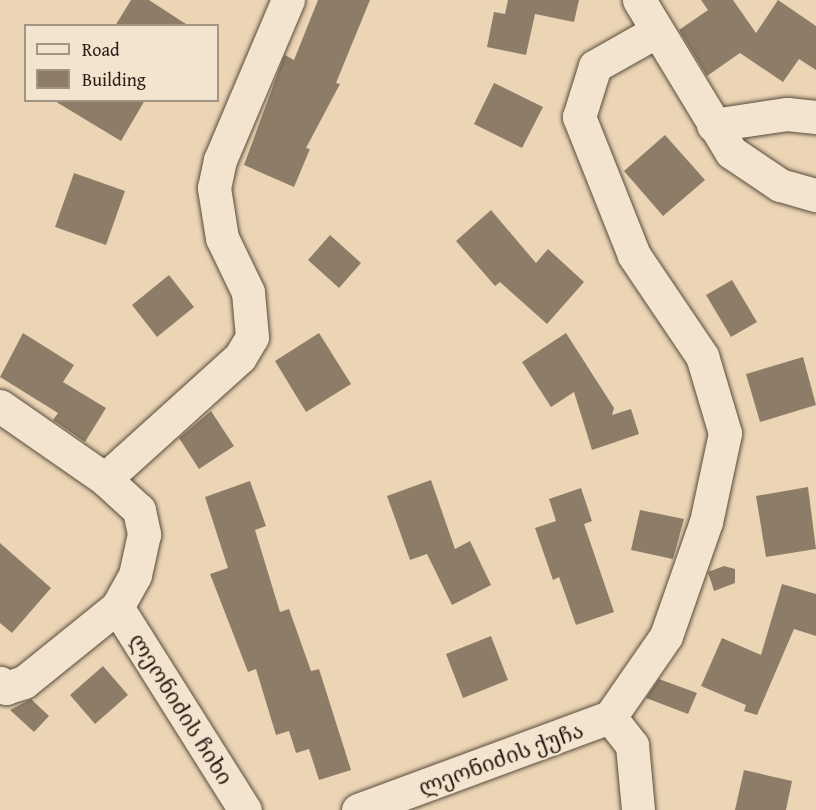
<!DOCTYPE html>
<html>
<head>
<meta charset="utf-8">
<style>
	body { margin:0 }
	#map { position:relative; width:816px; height:810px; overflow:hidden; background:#ecd5b5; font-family:"Gentium Book Plus","Noto Serif Georgian",serif }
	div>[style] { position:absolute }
	.building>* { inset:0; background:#8d7d68 }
	.roads { filter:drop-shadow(0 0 2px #584c3d) drop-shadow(0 0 2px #584c3d) }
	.minor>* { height:33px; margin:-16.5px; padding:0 16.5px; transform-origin:16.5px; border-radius:16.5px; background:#f3e4cf }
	span { translate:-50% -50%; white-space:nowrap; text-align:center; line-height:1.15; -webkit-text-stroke:4.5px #f3e4cf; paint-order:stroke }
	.street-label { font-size:22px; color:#261e15 }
	.legend { position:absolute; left:24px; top:24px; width:195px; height:78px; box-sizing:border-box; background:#f3e4cf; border:2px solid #a19585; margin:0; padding:8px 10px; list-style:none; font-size:18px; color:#261e15 }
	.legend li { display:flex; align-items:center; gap:12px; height:30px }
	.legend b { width:30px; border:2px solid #a19585 }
</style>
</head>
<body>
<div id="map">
	<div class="building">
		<div style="clip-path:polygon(131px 0,149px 0,189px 26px,115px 26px)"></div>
		<div style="clip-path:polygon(318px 0,370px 0,336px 83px,340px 84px,306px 148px,310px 149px,294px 187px,244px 165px,283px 59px,285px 55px,294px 60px)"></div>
		<div style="clip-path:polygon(508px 0,579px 0,574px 22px,535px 14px,526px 55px,487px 47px,494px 12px,505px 14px)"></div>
		<div style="clip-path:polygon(701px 0,733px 0,756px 33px,778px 0,816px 26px,816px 70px,799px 59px,783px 82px,740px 53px,707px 76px,679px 30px,708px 10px)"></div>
		<div style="clip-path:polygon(494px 83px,543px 107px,522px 148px,474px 124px)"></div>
		<div style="clip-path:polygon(53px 100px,145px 100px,121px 141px)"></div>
		<div style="clip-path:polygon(665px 135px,705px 180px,663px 216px,624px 171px)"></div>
		<div style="clip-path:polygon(74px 173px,125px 191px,106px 245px,55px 227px)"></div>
		<div style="clip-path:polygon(491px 210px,536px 263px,548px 249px,584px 282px,547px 324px,500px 282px,495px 286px,456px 241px)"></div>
		<div style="clip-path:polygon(330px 235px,361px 263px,339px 288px,308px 260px)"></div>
		<div style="clip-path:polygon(169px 275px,194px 307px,157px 337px,132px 305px)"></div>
		<div style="clip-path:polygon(732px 280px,757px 322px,731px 337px,706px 295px)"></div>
		<div style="clip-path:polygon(23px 333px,74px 365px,63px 382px,106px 408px,85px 442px,53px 420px,58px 413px,0 377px)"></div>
		<div style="clip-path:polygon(319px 333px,351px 384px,306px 412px,275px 361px)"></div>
		<div style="clip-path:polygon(566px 333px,614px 408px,612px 415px,631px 409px,639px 434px,592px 450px,574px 392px,551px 407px,522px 362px)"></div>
		<div style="clip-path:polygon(803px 357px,816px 405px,760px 422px,746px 374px)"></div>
		<div style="clip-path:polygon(211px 411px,234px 446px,199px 469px,179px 438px)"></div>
		<div style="clip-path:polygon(431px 480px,455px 549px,470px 541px,491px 585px,452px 605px,427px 554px,410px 560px,387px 496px)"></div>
		<div style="clip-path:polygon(250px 481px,266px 526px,255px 530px,280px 612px,289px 609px,311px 671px,319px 669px,351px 770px,319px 780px,309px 749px,296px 753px,289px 731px,276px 735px,256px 669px,248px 672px,210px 574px,228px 568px,205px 497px)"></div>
		<div style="clip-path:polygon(808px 487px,816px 549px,766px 557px,756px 496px)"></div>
		<div style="clip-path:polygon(581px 488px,592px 521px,584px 524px,614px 612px,576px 625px,559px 577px,553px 580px,535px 528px,556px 521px,549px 499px)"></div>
		<div style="clip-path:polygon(640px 510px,684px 519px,673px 559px,631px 550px)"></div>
		<div style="clip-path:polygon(0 543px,51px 588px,12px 633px,0 623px)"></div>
		<div style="clip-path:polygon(724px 566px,735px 569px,735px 583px,714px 591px,708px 572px)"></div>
		<div style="clip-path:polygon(782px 584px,816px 594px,816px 636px,794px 629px,757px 715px,744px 711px,746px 705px,701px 686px,722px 638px,761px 655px)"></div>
		<div style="clip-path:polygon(491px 636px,508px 680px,463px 698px,446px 654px)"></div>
		<div style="clip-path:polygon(103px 666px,128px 695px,95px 724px,70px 695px)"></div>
		<div style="clip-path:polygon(659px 679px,697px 693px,688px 714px,646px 698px)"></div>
		<div style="clip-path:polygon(31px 699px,49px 716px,34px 732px,10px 710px)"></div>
		<div style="clip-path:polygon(744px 770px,792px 781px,786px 810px,735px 810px)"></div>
	</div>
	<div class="roads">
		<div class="minor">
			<div style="left:639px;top:0;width:178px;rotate:58.8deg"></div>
			<div style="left:731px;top:152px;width:59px;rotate:34deg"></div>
			<div style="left:780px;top:185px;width:37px;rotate:16deg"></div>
			<div style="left:713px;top:125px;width:75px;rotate:-8.5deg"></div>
			<div style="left:787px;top:114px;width:29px;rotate:6deg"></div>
			<div style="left:0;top:406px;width:128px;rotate:34.8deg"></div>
			<div style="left:105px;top:479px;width:46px;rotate:42.4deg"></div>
			<div style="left:139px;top:510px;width:25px;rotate:78deg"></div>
			<div style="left:144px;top:534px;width:42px;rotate:102.4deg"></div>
			<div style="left:135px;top:575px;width:37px;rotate:119deg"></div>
			<div style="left:117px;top:607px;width:119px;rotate:141.1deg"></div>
			<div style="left:24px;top:682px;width:19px;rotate:162deg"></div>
			<div style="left:6px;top:688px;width:8px;rotate:-140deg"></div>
			<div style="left:105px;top:479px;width:182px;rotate:-42.1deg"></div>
			<div style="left:240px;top:357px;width:23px;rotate:-59deg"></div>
			<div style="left:252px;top:337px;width:45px;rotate:-95.1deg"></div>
			<div style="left:248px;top:292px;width:60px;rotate:-115.7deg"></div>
			<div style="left:222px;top:238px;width:51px;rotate:-99.1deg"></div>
			<div style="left:214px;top:188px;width:29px;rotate:-78deg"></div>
			<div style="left:220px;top:160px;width:174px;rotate:-67deg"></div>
			<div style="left:117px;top:607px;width:240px;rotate:57.8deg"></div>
			<div style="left:610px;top:717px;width:36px;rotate:52deg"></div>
			<div style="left:632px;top:745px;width:65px;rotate:84.7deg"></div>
			<div style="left:358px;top:810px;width:269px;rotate:-20.3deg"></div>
			<div style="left:610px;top:717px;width:98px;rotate:-55.3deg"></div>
			<div style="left:666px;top:636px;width:121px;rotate:-70.7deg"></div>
			<div style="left:706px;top:522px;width:91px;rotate:-77.9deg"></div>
			<div style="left:725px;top:433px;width:80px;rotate:-106.6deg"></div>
			<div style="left:702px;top:356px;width:122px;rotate:-124deg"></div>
			<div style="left:634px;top:255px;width:149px;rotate:-111.7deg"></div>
			<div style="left:579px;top:117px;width:53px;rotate:-72.6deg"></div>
			<div style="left:595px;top:66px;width:69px;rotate:-29.5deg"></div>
		</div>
	</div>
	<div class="street-label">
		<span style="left:181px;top:709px;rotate:58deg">ლეონიძის ჩიხი</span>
		<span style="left:501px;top:759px;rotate:-20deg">ლეონიძის ქუჩა</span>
	</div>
	<ul class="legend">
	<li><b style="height:8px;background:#f3e4cf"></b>Road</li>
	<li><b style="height:16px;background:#8d7d68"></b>Building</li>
	</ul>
</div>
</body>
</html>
